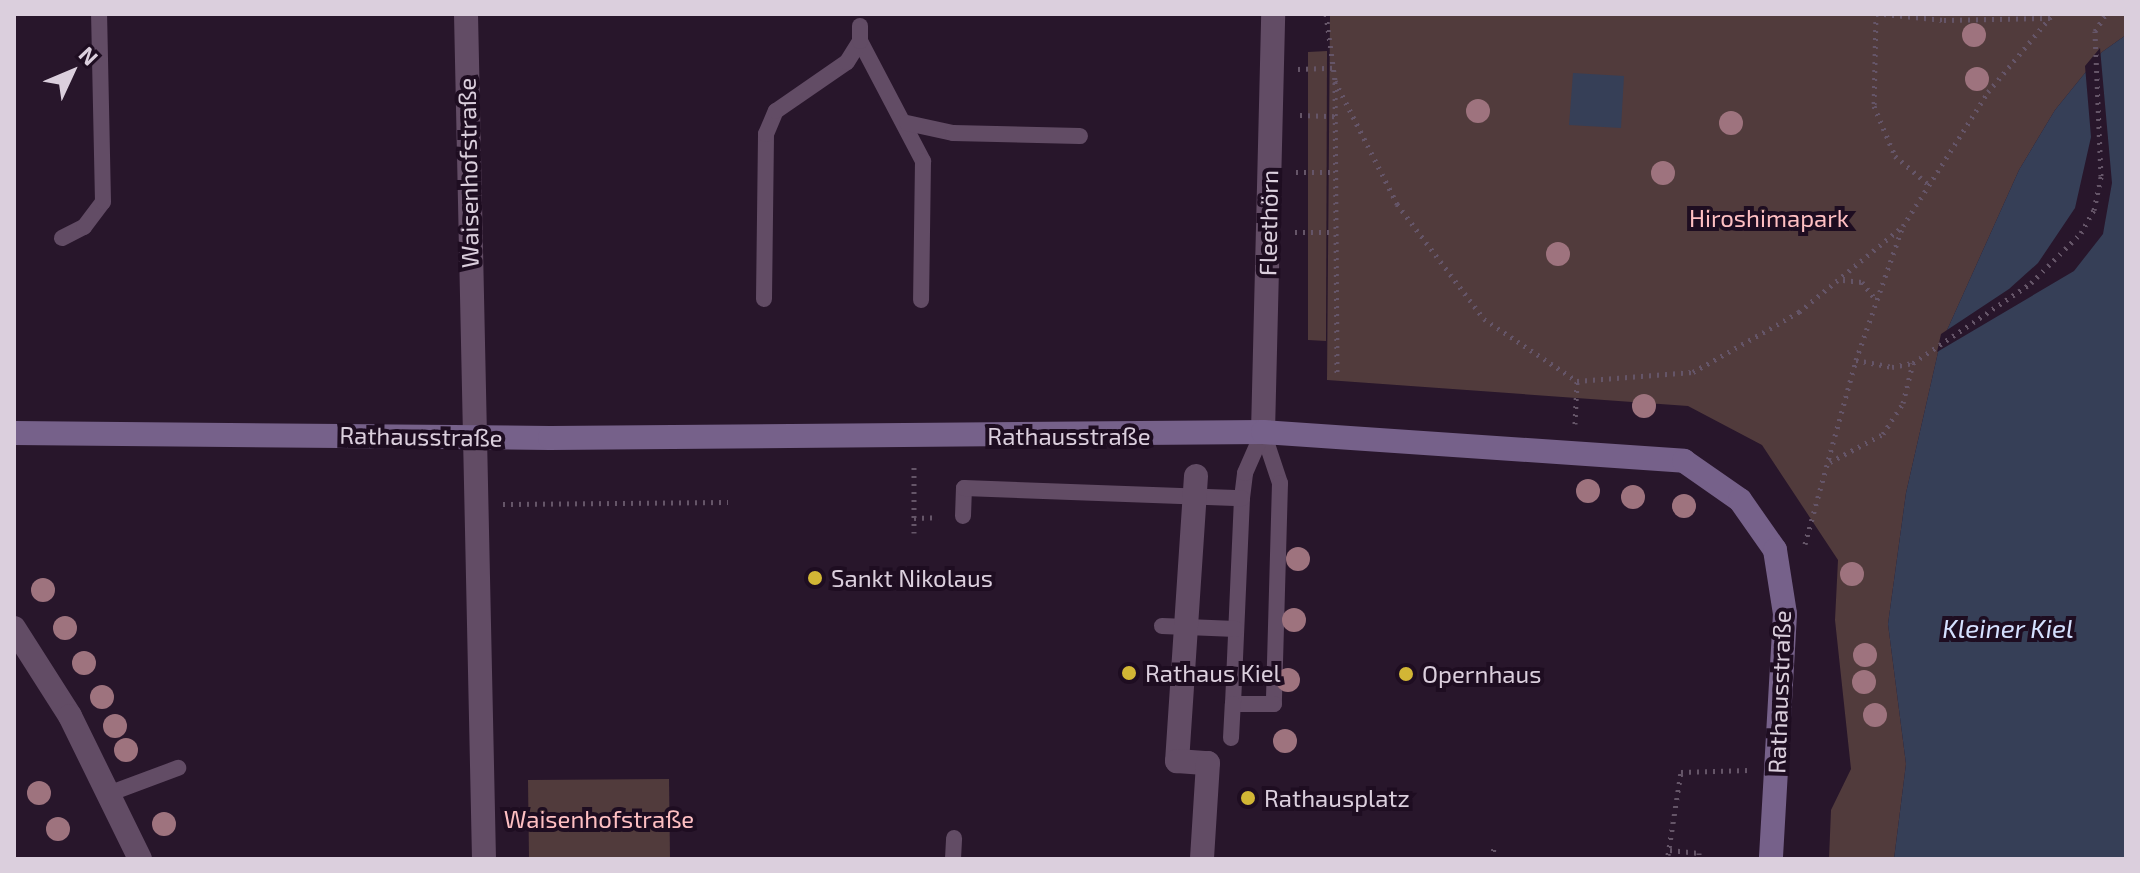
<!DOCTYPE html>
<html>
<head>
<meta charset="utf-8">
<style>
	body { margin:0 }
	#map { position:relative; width:2140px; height:873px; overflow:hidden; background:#28162b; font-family:"Exo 2",sans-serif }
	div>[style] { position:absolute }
	.green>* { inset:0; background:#513b3c }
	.water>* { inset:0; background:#363f57 }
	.pier>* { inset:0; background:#28162b }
	.path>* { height:5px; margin-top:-2.5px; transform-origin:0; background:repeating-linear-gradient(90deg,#655568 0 2px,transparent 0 8px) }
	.lane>* { height:16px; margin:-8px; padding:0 8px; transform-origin:8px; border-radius:8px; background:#624c65 }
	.street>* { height:24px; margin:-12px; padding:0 12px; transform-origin:12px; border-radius:12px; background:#624c65 }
	.secondary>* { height:24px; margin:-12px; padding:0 12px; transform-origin:12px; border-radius:12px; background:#76618a }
	.trees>* { width:24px; height:24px; margin:-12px; border-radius:50%; background:#9e737e }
	.dots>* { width:22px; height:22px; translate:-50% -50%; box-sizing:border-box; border:4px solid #1e0d21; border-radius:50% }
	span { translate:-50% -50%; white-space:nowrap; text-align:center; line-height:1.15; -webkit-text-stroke:8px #1e0d21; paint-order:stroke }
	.street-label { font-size:24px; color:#dbcfdd }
	.park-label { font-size:24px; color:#febfc2 }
	.poi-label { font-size:24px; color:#dbcfdd }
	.left { translate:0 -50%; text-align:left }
	.water-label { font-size:26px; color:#d5e1ff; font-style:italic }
	.frame { position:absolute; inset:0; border:16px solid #dbcfdd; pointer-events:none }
	.north { position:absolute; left:32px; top:32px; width:80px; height:80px; -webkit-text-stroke:6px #1e0d21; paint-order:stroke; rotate:46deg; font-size:22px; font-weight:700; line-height:32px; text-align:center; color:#dbcfdd }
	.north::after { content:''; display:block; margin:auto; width:28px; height:36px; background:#dbcfdd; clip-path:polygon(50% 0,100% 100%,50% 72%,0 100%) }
</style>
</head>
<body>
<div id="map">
	<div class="green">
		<div style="clip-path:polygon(1330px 14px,2126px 14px,2126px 35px,2102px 52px,2055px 110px,2019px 170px,1939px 348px,1906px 493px,1888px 624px,1906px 764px,1894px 859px,1829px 859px,1831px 810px,1851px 769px,1835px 620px,1838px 560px,1762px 445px,1688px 406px,1327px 380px)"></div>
		<div style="clip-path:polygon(1327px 51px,1326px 341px,1308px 340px,1308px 52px)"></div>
		<div style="clip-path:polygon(669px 779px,670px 859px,529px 859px,528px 780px)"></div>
	</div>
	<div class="water">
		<div style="clip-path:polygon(2126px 35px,2126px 859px,1894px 859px,1906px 764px,1888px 624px,1906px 493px,1939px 348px,2019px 170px,2055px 110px,2102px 52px)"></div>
		<div style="clip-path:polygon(1573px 73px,1624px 76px,1621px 128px,1569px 125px)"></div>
	</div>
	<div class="pier">
		<div style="clip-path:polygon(2100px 48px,2112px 183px,2103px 234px,2074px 271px,1937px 352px,1941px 334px,2009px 289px,2038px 263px,2075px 208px,2091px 137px,2085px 66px)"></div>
	</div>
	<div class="path">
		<div style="left:1326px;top:14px;width:68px;rotate:82.3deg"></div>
		<div style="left:1335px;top:81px;width:138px;rotate:63.2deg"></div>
		<div style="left:1397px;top:204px;width:144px;rotate:52.9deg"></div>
		<div style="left:1484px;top:319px;width:112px;rotate:33.7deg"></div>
		<div style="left:1876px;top:14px;width:92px;rotate:91.2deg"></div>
		<div style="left:1874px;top:106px;width:54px;rotate:67.2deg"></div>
		<div style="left:1895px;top:156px;width:43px;rotate:40.3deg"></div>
		<div style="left:1884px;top:14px;width:60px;rotate:5.7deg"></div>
		<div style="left:1944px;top:20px;width:106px;rotate:-1.1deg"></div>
		<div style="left:1298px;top:69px;width:35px;rotate:-2deg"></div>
		<div style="left:1335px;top:82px;width:291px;rotate:89.6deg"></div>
		<div style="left:1300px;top:115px;width:35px;rotate:2deg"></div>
		<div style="left:1296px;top:172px;width:39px"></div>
		<div style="left:1295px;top:232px;width:39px"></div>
		<div style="left:1843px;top:280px;width:19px;rotate:6deg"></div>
		<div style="left:1862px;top:282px;width:23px;rotate:52deg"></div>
		<div style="left:1856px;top:360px;width:37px;rotate:11deg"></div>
		<div style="left:1892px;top:367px;width:21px;rotate:-11deg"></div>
		<div style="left:1575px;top:424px;width:43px;rotate:-87.3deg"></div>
		<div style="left:1577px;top:381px;width:116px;rotate:-4.4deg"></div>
		<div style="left:1693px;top:372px;width:122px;rotate:-29.5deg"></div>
		<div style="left:1799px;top:312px;width:132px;rotate:-39.5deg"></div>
		<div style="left:1830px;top:462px;width:60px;rotate:-27.8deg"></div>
		<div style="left:1883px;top:434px;width:37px;rotate:-57deg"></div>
		<div style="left:1903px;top:403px;width:41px;rotate:-76deg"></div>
		<div style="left:1913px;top:363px;width:143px;rotate:-34.1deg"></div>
		<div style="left:2031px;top:283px;width:71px;rotate:-45deg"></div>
		<div style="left:2081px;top:233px;width:26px;rotate:-61deg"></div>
		<div style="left:2094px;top:210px;width:35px;rotate:-78deg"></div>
		<div style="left:2101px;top:176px;width:145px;rotate:-92.4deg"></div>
		<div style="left:2095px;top:31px;width:20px;rotate:-57deg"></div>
		<div style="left:503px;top:504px;width:225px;rotate:-0.5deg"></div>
		<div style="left:914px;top:518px;width:24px;rotate:-2deg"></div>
		<div style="left:914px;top:533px;width:71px;rotate:-90deg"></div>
		<div style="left:1805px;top:544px;width:191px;rotate:-74.5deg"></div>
		<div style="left:1856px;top:360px;width:142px;rotate:-70.7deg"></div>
		<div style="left:1903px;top:226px;width:159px;rotate:-57.6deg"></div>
		<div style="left:1988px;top:92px;width:102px;rotate:-50.2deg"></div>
		<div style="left:1670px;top:850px;width:29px;rotate:6deg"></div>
		<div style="left:1699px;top:853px;width:6px;rotate:90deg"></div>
		<div style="left:1668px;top:855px;width:84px;rotate:-81.1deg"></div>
		<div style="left:1681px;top:772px;width:68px;rotate:-1.7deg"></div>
		<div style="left:14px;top:858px;width:1px;rotate:90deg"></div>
		<div style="left:1493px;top:859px;width:14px;rotate:-86deg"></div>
	</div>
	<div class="lane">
		<div style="left:860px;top:41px;width:136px;rotate:62.3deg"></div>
		<div style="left:923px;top:161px;width:139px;rotate:90.8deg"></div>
		<div style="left:907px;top:123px;width:47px;rotate:12.3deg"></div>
		<div style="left:953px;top:133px;width:127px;rotate:1.4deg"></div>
		<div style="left:62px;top:238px;width:25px;rotate:-27deg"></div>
		<div style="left:84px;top:227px;width:31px;rotate:-53deg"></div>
		<div style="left:103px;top:202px;width:188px;rotate:-91.2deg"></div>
		<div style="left:764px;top:299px;width:165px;rotate:-89.3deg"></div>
		<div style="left:766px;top:134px;width:25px;rotate:-67deg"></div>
		<div style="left:776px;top:111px;width:86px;rotate:-34.6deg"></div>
		<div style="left:847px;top:62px;width:25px;rotate:-58deg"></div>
		<div style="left:860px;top:41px;width:15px;rotate:-90deg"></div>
		<div style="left:1263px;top:432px;width:54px;rotate:71.6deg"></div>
		<div style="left:1280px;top:483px;width:221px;rotate:91.6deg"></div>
		<div style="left:1274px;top:704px;width:41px;rotate:180deg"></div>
		<div style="left:1233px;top:704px;width:206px;rotate:-87.5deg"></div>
		<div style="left:1242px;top:498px;width:25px;rotate:-83deg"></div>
		<div style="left:1245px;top:473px;width:45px;rotate:-66.3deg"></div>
		<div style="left:963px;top:516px;width:28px;rotate:-88deg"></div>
		<div style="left:964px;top:488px;width:278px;rotate:2.1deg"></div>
		<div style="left:1162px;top:626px;width:74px;rotate:2.3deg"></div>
		<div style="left:1231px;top:738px;width:34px;rotate:-87deg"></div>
		<div style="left:108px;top:794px;width:75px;rotate:-20.4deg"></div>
		<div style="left:953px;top:859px;width:21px;rotate:-87deg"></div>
	</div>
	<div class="street">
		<div style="left:466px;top:14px;width:845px;rotate:88.78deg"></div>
		<div style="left:1263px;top:432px;width:418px;rotate:-88.6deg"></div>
		<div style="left:1196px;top:476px;width:286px;rotate:93.8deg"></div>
		<div style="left:1177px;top:761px;width:31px;rotate:4deg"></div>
		<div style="left:1208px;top:763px;width:96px;rotate:93.6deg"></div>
		<div style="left:14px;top:628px;width:104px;rotate:57.5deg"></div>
		<div style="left:70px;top:716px;width:159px;rotate:63.9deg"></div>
	</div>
	<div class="secondary">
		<div style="left:14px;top:433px;width:536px;rotate:0.53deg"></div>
		<div style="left:550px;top:438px;width:713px;rotate:-0.48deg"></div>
		<div style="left:1263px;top:432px;width:422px;rotate:3.9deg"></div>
		<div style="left:1684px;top:461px;width:68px;rotate:34.9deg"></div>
		<div style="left:1740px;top:500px;width:61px;rotate:55deg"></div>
		<div style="left:1775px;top:550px;width:65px;rotate:81.1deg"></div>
		<div style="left:1785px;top:614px;width:245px;rotate:93.3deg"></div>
	</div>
	<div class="trees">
		<div style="left:1974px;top:35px"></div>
		<div style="left:1977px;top:79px"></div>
		<div style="left:1478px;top:111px"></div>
		<div style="left:1731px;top:123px"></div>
		<div style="left:1663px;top:173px"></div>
		<div style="left:1558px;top:254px"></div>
		<div style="left:1644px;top:406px"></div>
		<div style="left:1588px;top:491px"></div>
		<div style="left:1633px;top:497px"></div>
		<div style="left:1684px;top:506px"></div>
		<div style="left:1298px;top:559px"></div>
		<div style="left:1852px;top:574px"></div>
		<div style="left:43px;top:590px"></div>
		<div style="left:1294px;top:620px"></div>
		<div style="left:65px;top:628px"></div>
		<div style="left:1865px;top:655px"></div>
		<div style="left:84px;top:663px"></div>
		<div style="left:1288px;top:680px"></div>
		<div style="left:1864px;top:682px"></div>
		<div style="left:102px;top:697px"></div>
		<div style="left:1875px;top:715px"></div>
		<div style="left:115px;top:726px"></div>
		<div style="left:1285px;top:741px"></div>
		<div style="left:126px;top:750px"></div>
		<div style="left:39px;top:793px"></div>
		<div style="left:164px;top:824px"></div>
		<div style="left:58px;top:829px"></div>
	</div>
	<div class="dots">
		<div style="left:815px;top:578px;background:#d2b635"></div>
		<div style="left:1129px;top:673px;background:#d2b635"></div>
		<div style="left:1406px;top:674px;background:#d2b635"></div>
		<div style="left:1248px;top:798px;background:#d2b635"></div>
	</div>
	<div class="street-label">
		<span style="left:468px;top:173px;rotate:-91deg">Waisenhofstraße</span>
		<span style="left:1268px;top:223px;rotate:-89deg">Fleethörn</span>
		<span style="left:421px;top:436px;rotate:1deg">Rathausstraße</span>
		<span style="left:1069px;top:436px">Rathausstraße</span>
		<span style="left:1779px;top:692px;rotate:-88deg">Rathausstraße</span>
	</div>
	<div class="park-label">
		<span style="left:1769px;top:218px">Hiroshimapark</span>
		<span style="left:599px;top:819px">Waisenhofstraße</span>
	</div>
	<div class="poi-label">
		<span class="left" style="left:831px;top:578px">Sankt Nikolaus</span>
		<span class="left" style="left:1145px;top:673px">Rathaus Kiel</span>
		<span class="left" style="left:1422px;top:674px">Opernhaus</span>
		<span class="left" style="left:1264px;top:798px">Rathausplatz</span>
	</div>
	<div class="water-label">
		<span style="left:2008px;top:628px">Kleiner Kiel</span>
	</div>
	<div class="frame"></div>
	<div class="north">N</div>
</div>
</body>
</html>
